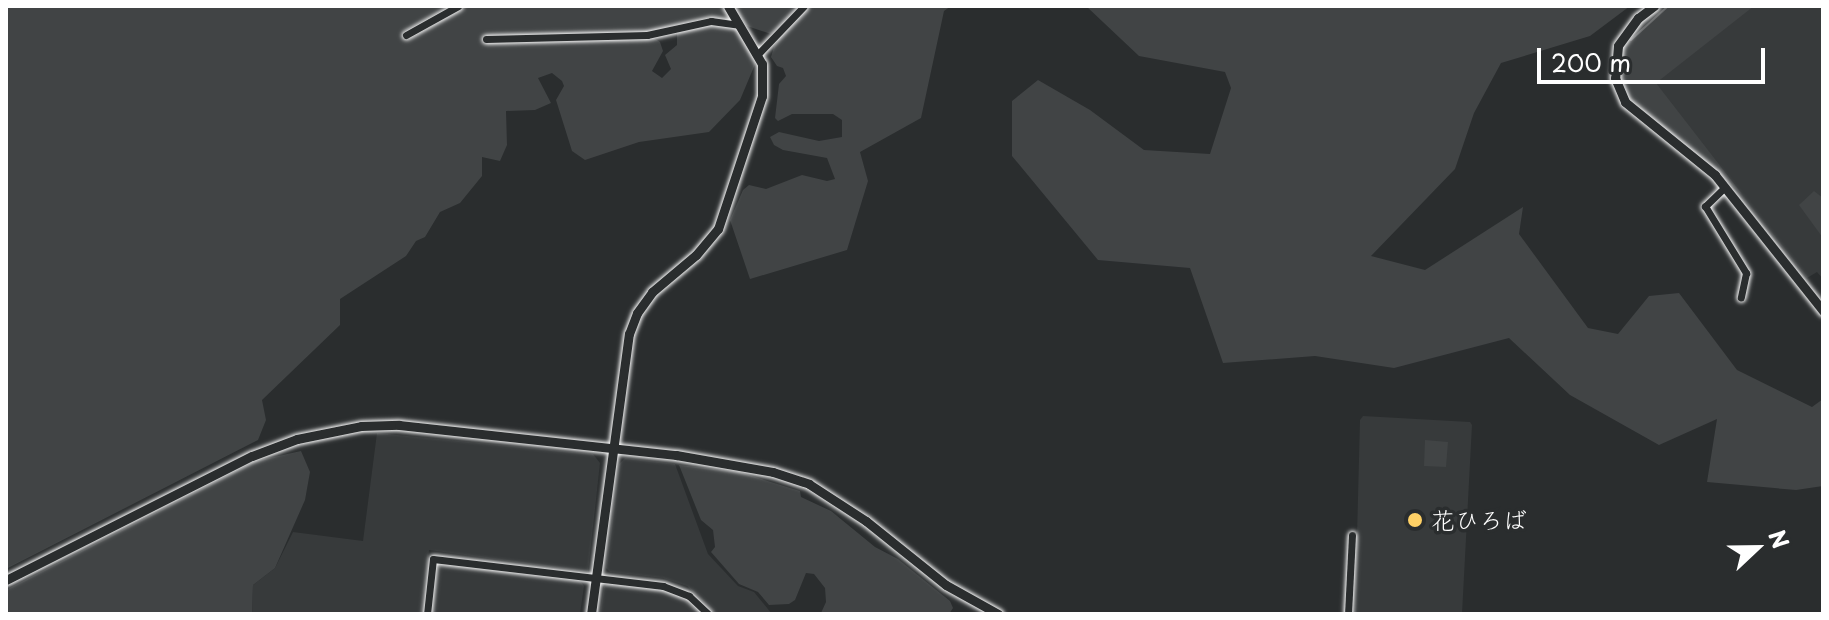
<!DOCTYPE html>
<html>
<head>
<meta charset="utf-8">
<style>
	body { margin:0 }
	#map { position:relative; width:1829px; height:620px; overflow:hidden; background:#2a2d2e; font-family:"Playpen Sans","Klee One",sans-serif }
	div>[style] { position:absolute }
	.built>* { inset:0; background:#373a3b }
	.green>* { inset:0; background:#414445 }
	.stream>* { height:2px; margin:-1px; padding:0 1px; transform-origin:1px; border-radius:1px; background:#6a6c6d }
	.roads { filter:drop-shadow(0 0 2px #fff) drop-shadow(0 0 2px #fff) }
	.minor>* { height:7px; margin:-3.5px; padding:0 3.5px; transform-origin:3.5px; border-radius:3.5px; background:#2a2d2e }
	.tertiary>* { height:9px; margin:-4.5px; padding:0 4.5px; transform-origin:4.5px; border-radius:4.5px; background:#2a2d2e }
	.dots>* { width:22px; height:22px; translate:-50% -50%; box-sizing:border-box; border:4px solid #2a2d2e; border-radius:50% }
	span { translate:-50% -50%; white-space:nowrap; text-align:center; line-height:1.15; -webkit-text-stroke:7px #2a2d2e; paint-order:stroke }
	.poi-label { font-size:24px; color:#fff }
	.left { translate:0 -50%; text-align:left }
	.frame { position:absolute; inset:0; border:8px solid #fff; pointer-events:none }
	.north { position:absolute; left:1717px; top:508px; width:80px; height:80px; -webkit-text-stroke:6px #2a2d2e; paint-order:stroke; rotate:68deg; font-size:22px; font-weight:700; line-height:32px; text-align:center; color:#fff }
	.north::after { content:''; display:block; margin:auto; width:28px; height:36px; background:#fff; clip-path:polygon(50% 0,100% 100%,50% 72%,0 100%) }
	.scale { position:absolute; left:1537px; top:48px; width:228px; height:36px; box-sizing:border-box; border:4px solid #fff; border-top:0; padding-left:10px; font-size:24px; line-height:28px; white-space:nowrap; color:#fff; -webkit-text-stroke:6px #2a2d2e; paint-order:stroke }
</style>
</head>
<body>
<div id="map">
	<div class="built">
		<div style="clip-path:polygon(1664px 6px,1823px 6px,1823px 279px,1817px 272px,1807px 278px,1725px 176px,1633px 104px,1620px 76px,1623px 47px)"></div>
		<div style="clip-path:polygon(1363px 416px,1470px 422px,1472px 425px,1462px 614px,1355px 614px,1360px 420px)"></div>
		<div style="clip-path:polygon(377px 433px,593px 454px,600px 463px,588px 572px,429px 550px,421px 614px,252px 614px,253px 585px,275px 568px,293px 532px,363px 541px)"></div>
		<div style="clip-path:polygon(625px 458px,675px 464px,708px 554px,738px 586px,754px 592px,772px 614px,716px 614px,687px 586px,663px 578px,610px 572px,606px 568px,619px 464px)"></div>
		<div style="clip-path:polygon(442px 564px,581px 582px,584px 586px,580px 614px,432px 614px,437px 569px)"></div>
		<div style="clip-path:polygon(608px 583px,673px 592px,702px 614px,600px 614px,604px 587px)"></div>
	</div>
	<div class="green">
		<div style="clip-path:polygon(6px 6px,450px 6px,404px 31px,408px 40px,468px 6px,723px 6px,732px 20px,709px 17px,646px 32px,604px 35px,485px 36px,485px 42px,654px 38px,660px 42px,663px 51px,652px 71px,662px 78px,671px 69px,665px 55px,677px 45px,677px 32px,709px 24px,729px 26px,740px 32px,756px 62px,740px 100px,709px 132px,639px 142px,585px 160px,572px 151px,556px 100px,564px 86px,562px 81px,552px 73px,538px 78px,551px 103px,535px 110px,506px 111px,507px 145px,500px 161px,482px 157px,482px 176px,460px 203px,440px 212px,425px 237px,416px 241px,406px 256px,340px 299px,340px 325px,262px 400px,266px 420px,258px 440px,6px 569px)"></div>
		<div style="clip-path:polygon(733px 6px,799px 6px,771px 34px,747px 26px)"></div>
		<div style="clip-path:polygon(811px 6px,951px 6px,944px 11px,921px 118px,860px 152px,868px 181px,847px 250px,750px 279px,730px 220px,743px 190px,749px 185px,766px 189px,802px 175px,827px 181px,835px 179px,827px 158px,783px 150px,774px 145px,770px 137px,779px 132px,819px 141px,842px 137px,842px 120px,833px 114px,792px 114px,778px 121px,775px 118px,779px 84px,786px 76px,783px 68px,777px 66px,771px 57px,774px 47px,783px 31px)"></div>
		<div style="clip-path:polygon(1086px 6px,1630px 6px,1590px 36px,1501px 63px,1474px 113px,1455px 169px,1371px 256px,1425px 270px,1523px 207px,1519px 234px,1588px 328px,1618px 334px,1649px 296px,1679px 293px,1737px 370px,1812px 407px,1823px 399px,1823px 486px,1796px 490px,1707px 482px,1717px 419px,1659px 445px,1570px 395px,1509px 338px,1394px 368px,1315px 356px,1223px 363px,1190px 268px,1098px 260px,1012px 156px,1012px 101px,1038px 80px,1090px 110px,1144px 150px,1210px 154px,1231px 88px,1225px 72px,1139px 56px)"></div>
		<div style="clip-path:polygon(1664px 6px,1754px 6px,1656px 83px,1742px 194px,1628px 97px,1619px 66px,1623px 47px,1641px 21px)"></div>
		<div style="clip-path:polygon(1814px 191px,1823px 198px,1823px 238px,1799px 205px)"></div>
		<div style="clip-path:polygon(1425px 440px,1448px 442px,1446px 467px,1424px 466px)"></div>
		<div style="clip-path:polygon(301px 451px,310px 472px,305px 500px,275px 568px,253px 585px,252px 614px,6px 614px,6px 590px,256px 461px)"></div>
		<div style="clip-path:polygon(679px 465px,739px 472px,800px 491px,801px 497px,831px 511px,875px 547px,898px 559px,950px 601px,953px 608px,949px 614px,800px 614px,821px 613px,826px 602px,825px 588px,814px 574px,806px 573px,795px 600px,789px 604px,769px 605px,758px 592px,739px 584px,711px 552px,715px 547px,713px 530px,701px 520px)"></div>
	</div>
	<div class="stream">
		<div style="left:1631px;top:40px;width:50px;rotate:-42.6deg"></div>
	</div>
	<div class="roads">
		<div class="minor">
			<div style="left:406px;top:35px;width:60px;rotate:-29.1deg"></div>
			<div style="left:486px;top:39px;width:161px;rotate:-1.4deg"></div>
			<div style="left:647px;top:35px;width:66px;rotate:-12.3deg"></div>
			<div style="left:711px;top:21px;width:28px;rotate:8deg"></div>
			<div style="left:758px;top:54px;width:66px;rotate:-46.2deg"></div>
			<div style="left:1725px;top:187px;width:28px;rotate:136deg"></div>
			<div style="left:1705px;top:206px;width:79px;rotate:58.5deg"></div>
			<div style="left:1746px;top:273px;width:25px;rotate:102deg"></div>
			<div style="left:427px;top:614px;width:55px;rotate:-83.8deg"></div>
			<div style="left:433px;top:559px;width:232px;rotate:6.7deg"></div>
			<div style="left:663px;top:586px;width:28px;rotate:21deg"></div>
			<div style="left:689px;top:596px;width:26px;rotate:43deg"></div>
			<div style="left:1348px;top:614px;width:79px;rotate:-87.1deg"></div>
		</div>
		<div class="tertiary">
			<div style="left:1654px;top:6px;width:20px;rotate:143deg"></div>
			<div style="left:1638px;top:18px;width:34px;rotate:126deg"></div>
			<div style="left:1618px;top:46px;width:32px;rotate:95deg"></div>
			<div style="left:1615px;top:78px;width:26px;rotate:67deg"></div>
			<div style="left:1625px;top:102px;width:116px;rotate:39deg"></div>
			<div style="left:1715px;top:175px;width:174px;rotate:51.5deg"></div>
			<div style="left:6px;top:580px;width:275px;rotate:-26.8deg"></div>
			<div style="left:252px;top:456px;width:48px;rotate:-20.7deg"></div>
			<div style="left:297px;top:439px;width:65px;rotate:-11.5deg"></div>
			<div style="left:361px;top:426px;width:38px;rotate:-2deg"></div>
			<div style="left:399px;top:425px;width:279px;rotate:6.2deg"></div>
			<div style="left:676px;top:455px;width:98px;rotate:9.9deg"></div>
			<div style="left:773px;top:472px;width:38px;rotate:18deg"></div>
			<div style="left:809px;top:484px;width:68px;rotate:33deg"></div>
			<div style="left:866px;top:521px;width:102px;rotate:38.7deg"></div>
			<div style="left:946px;top:585px;width:60px;rotate:29.1deg"></div>
			<div style="left:591px;top:614px;width:283px;rotate:-82.3deg"></div>
			<div style="left:629px;top:334px;width:22px;rotate:-69deg"></div>
			<div style="left:637px;top:313px;width:26px;rotate:-54deg"></div>
			<div style="left:652px;top:292px;width:57px;rotate:-40.1deg"></div>
			<div style="left:696px;top:255px;width:34px;rotate:-50deg"></div>
			<div style="left:718px;top:229px;width:140px;rotate:-71.7deg"></div>
			<div style="left:762px;top:96px;width:32px;rotate:-90deg"></div>
			<div style="left:762px;top:64px;width:67px;rotate:-120.4deg"></div>
		</div>
	</div>
	<div class="dots">
		<div style="left:1415px;top:520px;background:#ffd166"></div>
	</div>
	<div class="poi-label">
		<span class="left" style="left:1431px;top:520px">花ひろば</span>
	</div>
	<div class="frame"></div>
	<div class="north">N</div>
	<div class="scale">200 m</div>
</div>
</body>
</html>
